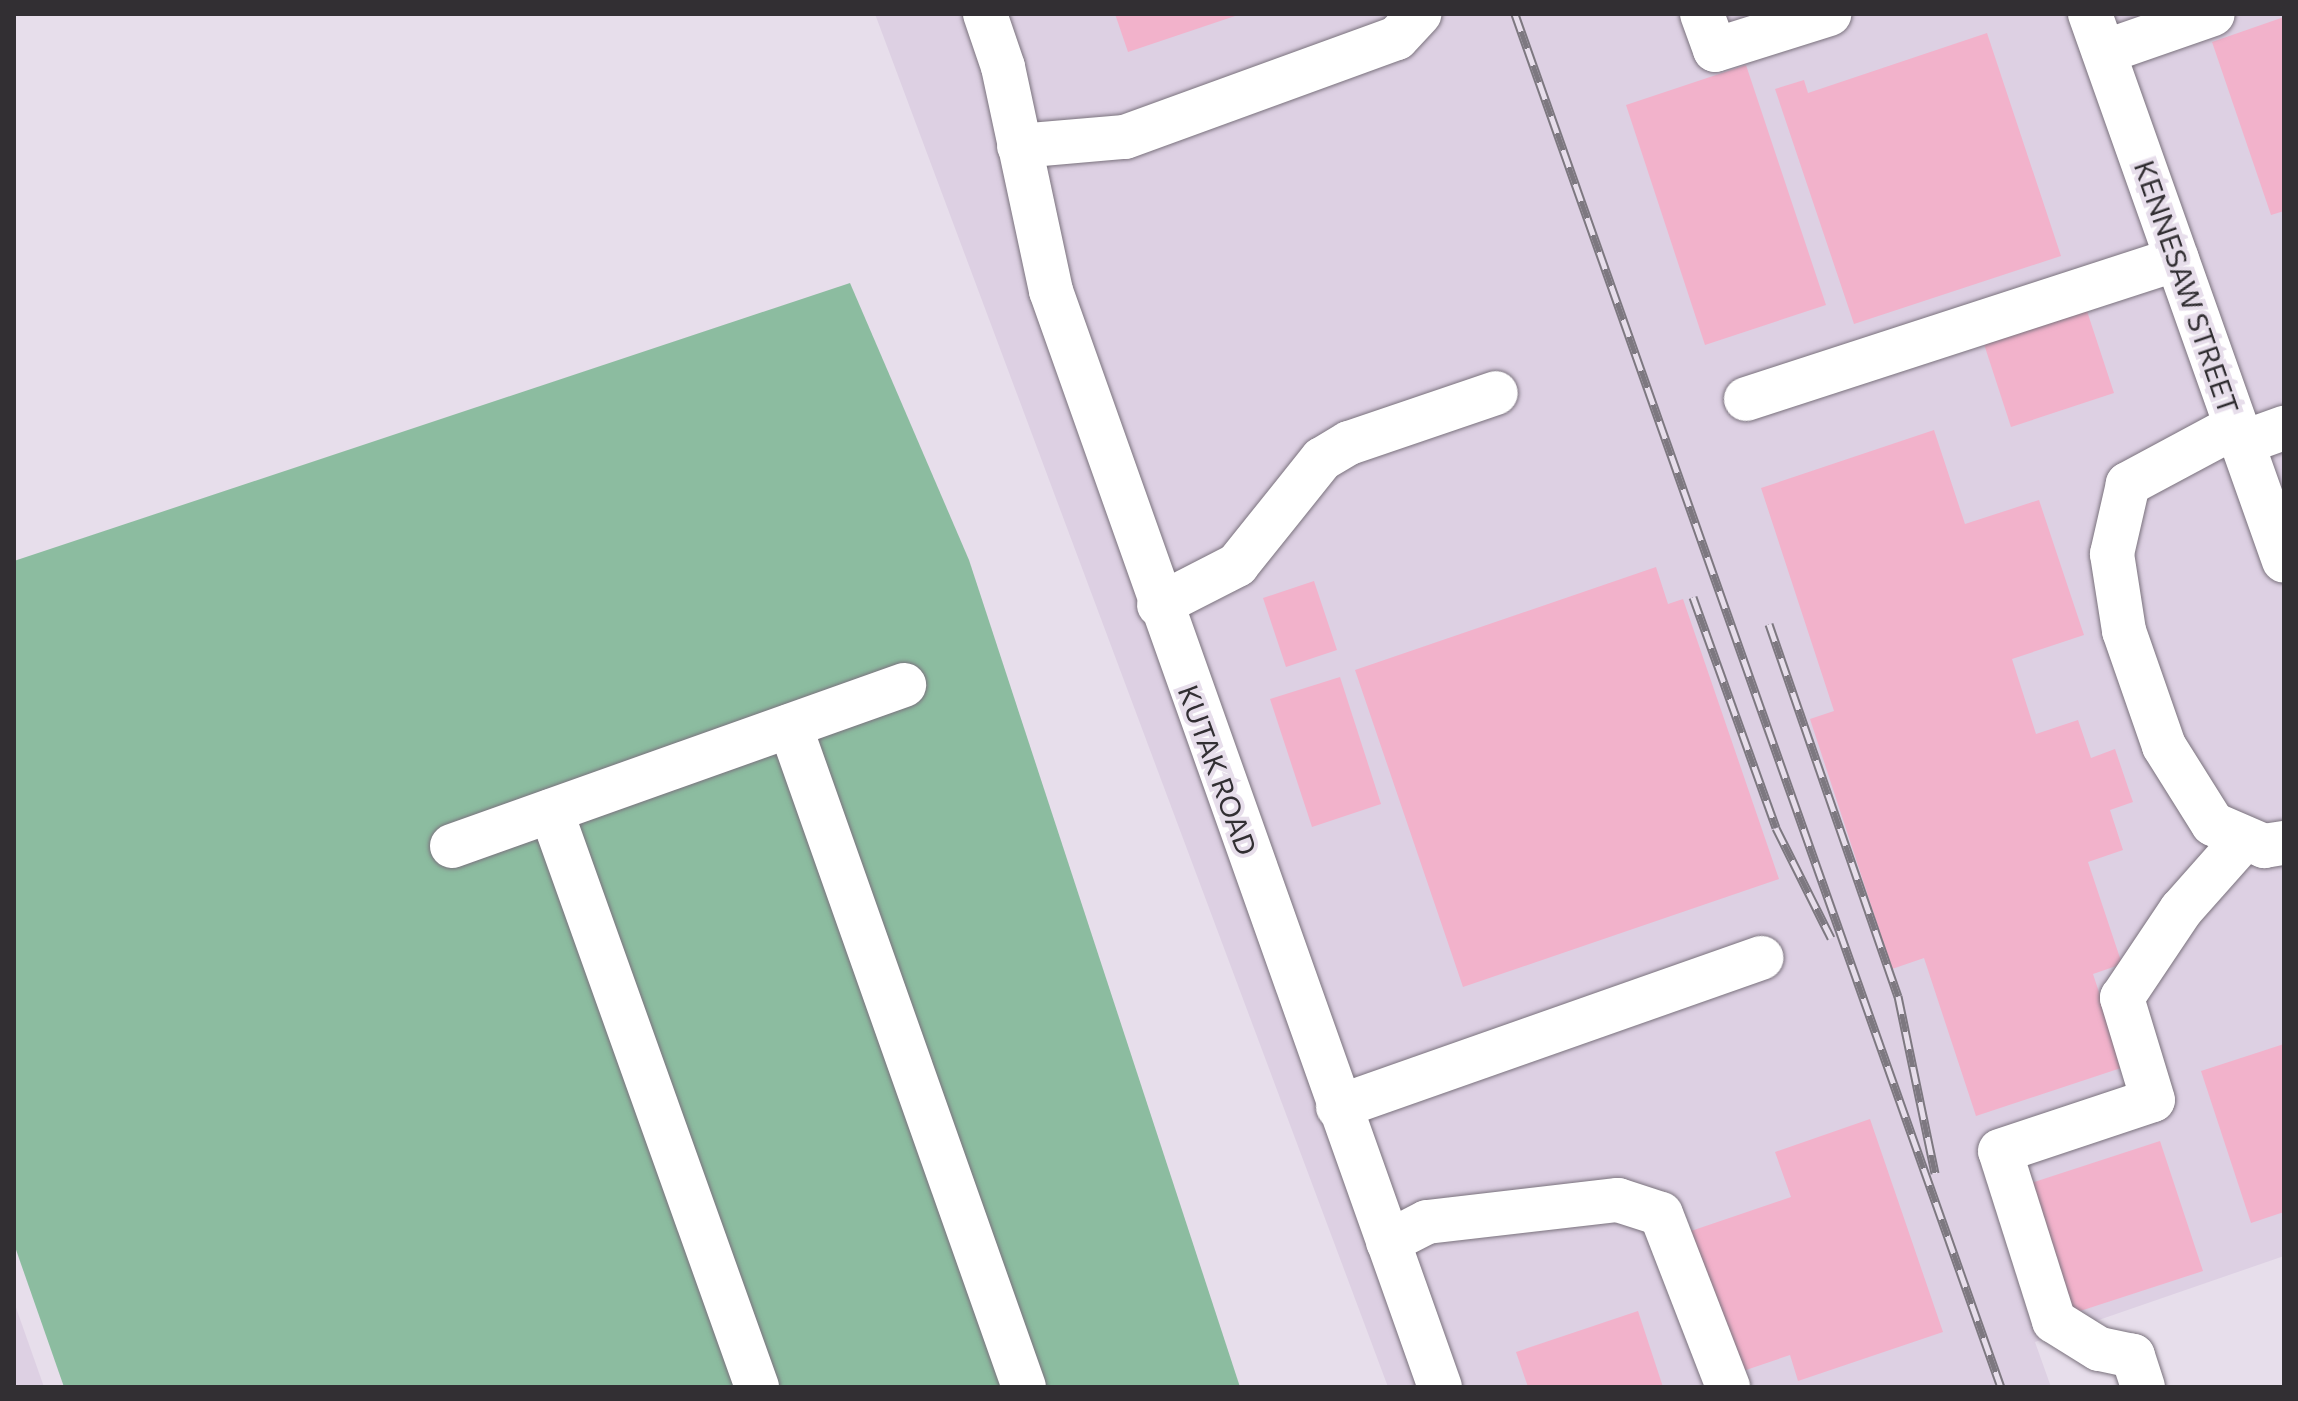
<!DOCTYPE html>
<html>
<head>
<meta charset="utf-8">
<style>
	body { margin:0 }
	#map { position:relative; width:2298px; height:1401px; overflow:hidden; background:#e7deeb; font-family:Commissioner,sans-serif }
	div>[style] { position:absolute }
	.built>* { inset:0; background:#ddd0e3 }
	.green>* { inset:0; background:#8cbca0 }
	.building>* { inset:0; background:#f2b2cb }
	.roads { filter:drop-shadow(0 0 2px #7a727d) drop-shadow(0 0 2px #7a727d) }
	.minor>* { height:44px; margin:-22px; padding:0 22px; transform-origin:22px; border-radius:22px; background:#fff }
	.rail>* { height:9px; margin-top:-4.5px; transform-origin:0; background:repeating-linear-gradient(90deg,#e7deeb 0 18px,#7d7880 0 36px); box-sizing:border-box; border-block:2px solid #7d7880 }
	span { translate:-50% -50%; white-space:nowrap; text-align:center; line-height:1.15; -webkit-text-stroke:8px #e7deeb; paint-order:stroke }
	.street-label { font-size:28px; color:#322f33 }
	.frame { position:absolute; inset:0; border:16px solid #322f33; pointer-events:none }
</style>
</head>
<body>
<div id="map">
	<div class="built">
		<div style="clip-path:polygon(875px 14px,2284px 14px,2284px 1256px,2035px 1342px,2051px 1387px,1388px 1387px)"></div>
		<div style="clip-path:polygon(14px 1302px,44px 1387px,14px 1387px)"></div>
	</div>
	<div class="green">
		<div style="clip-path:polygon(850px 283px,969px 560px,1240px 1387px,64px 1387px,14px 1244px,14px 561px)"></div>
	</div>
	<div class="building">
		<div style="clip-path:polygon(1115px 14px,1238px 14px,1238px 15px,1128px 52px)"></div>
		<div style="clip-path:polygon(2284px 17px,2284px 211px,2271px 215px,2212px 42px)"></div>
		<div style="clip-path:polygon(1987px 33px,2061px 256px,1854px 324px,1775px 89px,1804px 80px,1808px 93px)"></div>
		<div style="clip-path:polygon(1746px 65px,1826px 305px,1705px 345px,1626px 105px)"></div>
		<div style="clip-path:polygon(2085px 305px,2114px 393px,2011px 427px,1982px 338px)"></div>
		<div style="clip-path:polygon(1934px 430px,1965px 524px,2039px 500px,2084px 635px,2012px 659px,2036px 734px,2078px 720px,2091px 758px,2115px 749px,2133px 802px,2110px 810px,2123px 850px,2088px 862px,2122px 964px,2093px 974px,2124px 1067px,1976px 1116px,1924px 958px,1892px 969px,1810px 719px,1834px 711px,1761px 488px)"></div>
		<div style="clip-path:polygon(1656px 567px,1668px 604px,1683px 599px,1779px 879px,1463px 987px,1355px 670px)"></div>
		<div style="clip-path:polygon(1314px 581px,1337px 650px,1286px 667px,1263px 598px)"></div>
		<div style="clip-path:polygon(1340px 677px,1381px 804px,1312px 827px,1270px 699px)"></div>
		<div style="clip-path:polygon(2284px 1044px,2284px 1212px,2251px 1223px,2201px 1071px)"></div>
		<div style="clip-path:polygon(1870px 1119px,1943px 1332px,1798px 1381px,1790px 1355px,1740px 1372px,1691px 1231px,1791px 1197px,1775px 1152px)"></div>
		<div style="clip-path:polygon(2160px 1141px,2203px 1271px,2074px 1313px,2031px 1183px)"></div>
		<div style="clip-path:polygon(1638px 1311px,1663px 1387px,1528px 1387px,1516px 1352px)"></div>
	</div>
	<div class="roads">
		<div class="minor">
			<div style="left:985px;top:14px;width:56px;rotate:71.2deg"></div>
			<div style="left:1003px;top:67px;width:229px;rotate:77.9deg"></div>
			<div style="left:1051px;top:291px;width:1163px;rotate:70.46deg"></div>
			<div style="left:1702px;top:14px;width:38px;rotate:70deg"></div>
			<div style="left:1715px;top:50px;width:120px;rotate:-17.5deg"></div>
			<div style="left:2090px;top:14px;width:580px;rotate:70.47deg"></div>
			<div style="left:2104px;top:52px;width:115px;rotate:-19.2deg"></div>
			<div style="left:1019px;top:146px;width:106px;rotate:-4.9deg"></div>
			<div style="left:1125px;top:137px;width:289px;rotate:-20deg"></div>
			<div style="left:1397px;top:38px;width:33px;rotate:-47deg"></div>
			<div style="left:1746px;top:399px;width:453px;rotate:-18deg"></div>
			<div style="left:2236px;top:426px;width:123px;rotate:151.8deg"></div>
			<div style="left:2128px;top:484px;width:72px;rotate:102.9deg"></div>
			<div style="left:2112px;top:554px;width:78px;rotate:81.1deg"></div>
			<div style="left:2124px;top:631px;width:122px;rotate:70.8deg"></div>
			<div style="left:2164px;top:746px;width:92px;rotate:57.9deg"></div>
			<div style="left:2213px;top:824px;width:56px;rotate:23.3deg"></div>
			<div style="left:2264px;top:846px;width:20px;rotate:-9deg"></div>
			<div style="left:2242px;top:443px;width:45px;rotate:-19.7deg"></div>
			<div style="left:1159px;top:605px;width:88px;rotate:-27.1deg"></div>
			<div style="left:1237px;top:565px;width:136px;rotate:-51.3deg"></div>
			<div style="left:1322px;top:459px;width:31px;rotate:-31deg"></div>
			<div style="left:1349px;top:443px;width:155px;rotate:-18.8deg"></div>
			<div style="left:790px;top:726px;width:701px;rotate:70.51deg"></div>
			<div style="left:551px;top:811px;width:612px;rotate:70.32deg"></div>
			<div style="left:452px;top:846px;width:480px;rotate:-19.6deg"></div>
			<div style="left:1338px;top:1107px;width:449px;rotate:-19.4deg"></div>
			<div style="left:1388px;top:1242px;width:44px;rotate:-27.1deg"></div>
			<div style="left:1427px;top:1222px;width:192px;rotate:-6.6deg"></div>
			<div style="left:1618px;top:1200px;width:45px;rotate:18deg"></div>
			<div style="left:1661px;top:1214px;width:186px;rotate:68.8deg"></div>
			<div style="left:2143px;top:1387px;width:33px;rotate:-108deg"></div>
			<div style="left:2133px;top:1356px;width:35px;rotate:-168deg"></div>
			<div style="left:2099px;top:1349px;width:53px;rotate:-148.1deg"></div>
			<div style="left:2054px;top:1321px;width:178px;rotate:-107.6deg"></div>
			<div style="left:2000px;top:1151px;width:161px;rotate:-18.4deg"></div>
			<div style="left:2153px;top:1100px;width:107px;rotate:-106.9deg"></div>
			<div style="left:2122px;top:998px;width:106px;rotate:-56.2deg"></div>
			<div style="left:2181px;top:910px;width:96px;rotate:-48.4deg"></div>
		</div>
	</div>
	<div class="rail">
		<div style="left:1515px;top:14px;width:1456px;rotate:70.51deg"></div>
		<div style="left:1693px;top:597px;width:245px;rotate:70.2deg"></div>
		<div style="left:1776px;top:828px;width:123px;rotate:63.4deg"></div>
		<div style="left:1769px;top:624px;width:394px;rotate:70.9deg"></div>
		<div style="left:1898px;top:996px;width:181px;rotate:78.2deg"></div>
	</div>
	<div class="street-label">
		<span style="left:2187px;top:287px;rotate:71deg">KENNESAW STREET</span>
		<span style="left:1218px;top:770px;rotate:70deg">KUTAK ROAD</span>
	</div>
	<div class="frame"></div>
</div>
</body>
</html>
